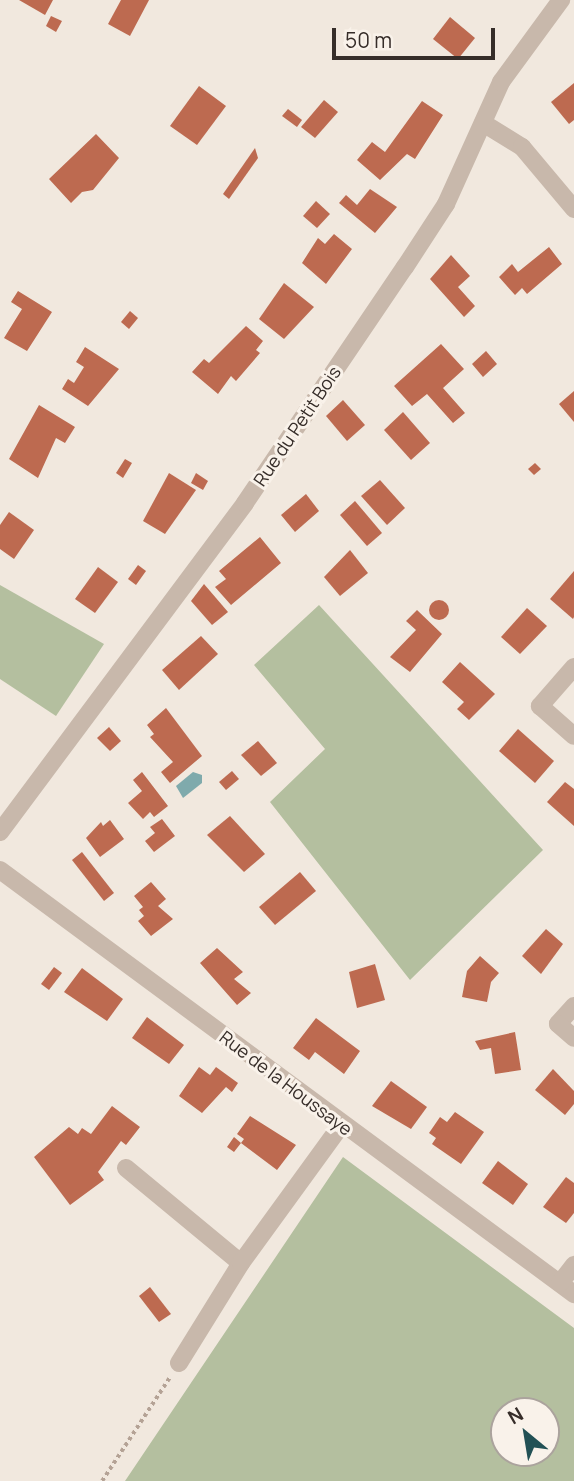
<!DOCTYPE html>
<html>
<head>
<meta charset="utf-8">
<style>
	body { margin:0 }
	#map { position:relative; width:574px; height:1481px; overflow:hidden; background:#f1e8de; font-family:Manrope,sans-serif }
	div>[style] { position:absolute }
	.green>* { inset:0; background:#b4bf9f }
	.water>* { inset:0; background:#7faaac }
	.building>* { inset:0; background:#bd6a50 }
	.round { border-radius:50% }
	.path>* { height:3.5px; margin-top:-1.75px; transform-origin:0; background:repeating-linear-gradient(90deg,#b4a295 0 3.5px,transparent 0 7px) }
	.minor>* { height:18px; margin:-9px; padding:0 9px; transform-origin:9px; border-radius:9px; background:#c8b8ab }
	span { translate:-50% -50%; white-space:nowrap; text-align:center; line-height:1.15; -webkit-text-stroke:6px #f9f2ea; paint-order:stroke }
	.street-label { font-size:18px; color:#362d29 }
	.north { position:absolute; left:490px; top:1397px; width:70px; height:70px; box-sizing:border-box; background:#f9f2ea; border:2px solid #aba39d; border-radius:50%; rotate:330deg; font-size:19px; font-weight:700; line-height:28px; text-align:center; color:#362d29 }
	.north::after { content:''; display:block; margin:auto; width:24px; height:32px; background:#225155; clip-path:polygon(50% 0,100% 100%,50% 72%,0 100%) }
	.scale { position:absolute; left:332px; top:28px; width:163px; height:32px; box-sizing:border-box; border:4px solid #362d29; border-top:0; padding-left:9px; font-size:21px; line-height:24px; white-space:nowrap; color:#362d29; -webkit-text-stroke:5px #f9f2ea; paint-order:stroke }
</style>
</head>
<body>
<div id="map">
	<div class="green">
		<div style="clip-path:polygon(0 585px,104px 644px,56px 716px,0 679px)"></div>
		<div style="clip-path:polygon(319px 605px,543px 850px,410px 980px,270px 802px,325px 749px,254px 665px)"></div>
		<div style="clip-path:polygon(evenodd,343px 1157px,574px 1328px,574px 1481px,125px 1481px,343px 1157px,504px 1411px,546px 1411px,546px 1453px,504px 1453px,504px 1411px)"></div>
	</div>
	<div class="water">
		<div style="clip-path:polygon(193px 772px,202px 775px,202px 783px,183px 798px,176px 786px)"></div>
	</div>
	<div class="building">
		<div style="clip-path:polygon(19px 0,53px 0,45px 15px)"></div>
		<div style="clip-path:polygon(121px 0,149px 0,130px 36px,108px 24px)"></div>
		<div style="clip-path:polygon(51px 16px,62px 21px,56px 32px,46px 26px)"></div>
		<div style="clip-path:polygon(450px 17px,475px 38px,458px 59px,433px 39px)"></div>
		<div style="clip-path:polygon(574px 83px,574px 120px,569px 124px,551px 102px)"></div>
		<div style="clip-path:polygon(199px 86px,226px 106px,197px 145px,170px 126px)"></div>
		<div style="clip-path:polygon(324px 100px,338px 112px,315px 138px,301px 127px)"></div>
		<div style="clip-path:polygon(422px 101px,443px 115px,415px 159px,407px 154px,380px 180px,357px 160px,372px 142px,385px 152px)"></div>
		<div style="clip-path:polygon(288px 109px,302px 120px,297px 127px,282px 116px)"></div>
		<div style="clip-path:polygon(96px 134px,119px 158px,93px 190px,82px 192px,71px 203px,49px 179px)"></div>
		<div style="clip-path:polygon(255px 148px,258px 158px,229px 199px,223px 194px)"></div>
		<div style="clip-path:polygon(370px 189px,397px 207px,375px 233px,339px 203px,346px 195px,357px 205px)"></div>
		<div style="clip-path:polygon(316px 201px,330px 214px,317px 228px,303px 216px)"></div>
		<div style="clip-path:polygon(334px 234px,352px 249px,326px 284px,302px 263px,318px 238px,325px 244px)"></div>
		<div style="clip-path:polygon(549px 247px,562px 264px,527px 294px,522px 288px,515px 295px,499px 277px,512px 264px,518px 272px)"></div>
		<div style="clip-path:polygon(451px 255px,470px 276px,458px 287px,475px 306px,464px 317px,430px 279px)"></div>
		<div style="clip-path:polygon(284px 283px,314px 307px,284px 339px,259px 319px)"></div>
		<div style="clip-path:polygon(18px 291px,52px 312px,27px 351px,4px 338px,22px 309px,11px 302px)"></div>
		<div style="clip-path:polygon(130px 311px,138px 318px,129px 329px,121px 322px)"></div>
		<div style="clip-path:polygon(246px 326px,263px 341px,256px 350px,260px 353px,236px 381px,231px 376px,218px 394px,192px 372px,204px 359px,209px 363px)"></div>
		<div style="clip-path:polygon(441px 344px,464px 369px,443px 388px,465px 413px,453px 423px,427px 394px,412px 406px,394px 386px)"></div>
		<div style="clip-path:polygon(85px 347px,119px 369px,88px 406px,62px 389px,68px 379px,74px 383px,84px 367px,76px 362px)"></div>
		<div style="clip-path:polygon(486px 351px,497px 364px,483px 377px,472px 364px)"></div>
		<div style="clip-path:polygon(574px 391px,574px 422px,559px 404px)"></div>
		<div style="clip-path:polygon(343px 400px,365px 425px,347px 441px,326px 416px)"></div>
		<div style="clip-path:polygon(39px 405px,75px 427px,65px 443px,56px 438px,38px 478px,9px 459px)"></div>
		<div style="clip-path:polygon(403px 412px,430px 443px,411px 460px,384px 430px)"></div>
		<div style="clip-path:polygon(125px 459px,132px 463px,123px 478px,116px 473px)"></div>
		<div style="clip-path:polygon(535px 463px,541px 469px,534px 475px,528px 469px)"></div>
		<div style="clip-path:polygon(169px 473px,196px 490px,165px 534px,143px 521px)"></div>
		<div style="clip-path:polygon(196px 473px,208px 481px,203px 490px,191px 483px)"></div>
		<div style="clip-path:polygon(380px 480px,405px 508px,387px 525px,361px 496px)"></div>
		<div style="clip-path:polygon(306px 494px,319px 511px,295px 532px,281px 515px)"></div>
		<div style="clip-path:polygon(355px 501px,382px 533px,367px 546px,340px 515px)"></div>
		<div style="clip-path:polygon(9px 512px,34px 530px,14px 559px,0 549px,0 525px)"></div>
		<div style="clip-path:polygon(260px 537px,281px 563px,231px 605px,215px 587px,226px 579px,219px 571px)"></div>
		<div style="clip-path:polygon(350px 550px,368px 573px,340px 596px,324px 577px)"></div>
		<div style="clip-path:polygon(138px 565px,146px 571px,136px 585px,128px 579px)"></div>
		<div style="clip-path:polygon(98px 567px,118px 582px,95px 613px,75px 599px)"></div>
		<div style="clip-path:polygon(574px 571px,574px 617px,573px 619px,550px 599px)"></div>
		<div style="clip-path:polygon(204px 584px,228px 612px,212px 625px,191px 601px)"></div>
		<div class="round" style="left:429px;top:600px;width:20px;height:20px"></div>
		<div style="clip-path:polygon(527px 608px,547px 626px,520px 654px,501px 637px)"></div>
		<div style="clip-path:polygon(417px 610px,442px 634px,410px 672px,390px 657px,416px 630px,406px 621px)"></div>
		<div style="clip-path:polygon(201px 636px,218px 654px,179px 690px,162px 670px)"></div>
		<div style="clip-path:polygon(460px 662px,495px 694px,469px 720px,457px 709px,464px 702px,442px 682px)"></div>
		<div style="clip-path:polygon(166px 708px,202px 756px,170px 783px,161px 772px,173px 762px,150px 737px,154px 734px,147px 725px)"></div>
		<div style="clip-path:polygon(109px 727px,121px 741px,110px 751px,97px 738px)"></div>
		<div style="clip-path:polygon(518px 729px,554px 761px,535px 783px,499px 751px)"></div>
		<div style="clip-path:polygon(258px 741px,277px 763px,261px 776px,241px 755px)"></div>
		<div style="clip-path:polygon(232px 771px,239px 779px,226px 790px,219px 782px)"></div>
		<div style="clip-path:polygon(142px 772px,168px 806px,154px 817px,150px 812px,143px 819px,128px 803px,142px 791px,133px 780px)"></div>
		<div style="clip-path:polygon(565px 782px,574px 789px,574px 826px,547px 802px)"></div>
		<div style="clip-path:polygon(230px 816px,265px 854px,244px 872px,207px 835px)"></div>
		<div style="clip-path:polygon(162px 819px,175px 836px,154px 852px,145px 841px,155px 833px,150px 827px)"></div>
		<div style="clip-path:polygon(110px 820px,124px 839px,100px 857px,86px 838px,101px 822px,103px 826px)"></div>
		<div style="clip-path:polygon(82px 852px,114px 893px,104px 901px,72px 860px)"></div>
		<div style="clip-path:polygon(300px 872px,316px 891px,275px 925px,259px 907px)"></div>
		<div style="clip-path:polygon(151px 882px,166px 899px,158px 906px,173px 919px,151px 936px,138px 921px,144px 916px,139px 910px,143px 907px,134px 896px)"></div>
		<div style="clip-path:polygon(546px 929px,563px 944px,541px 974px,522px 956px)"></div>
		<div style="clip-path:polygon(217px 948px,243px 972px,234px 979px,251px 993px,237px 1005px,200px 963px)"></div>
		<div style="clip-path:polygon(480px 956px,499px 973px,491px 982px,487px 1002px,462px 997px,467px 971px)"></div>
		<div style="clip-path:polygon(375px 964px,385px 1000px,357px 1008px,349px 972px)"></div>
		<div style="clip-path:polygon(54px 967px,62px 973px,49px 990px,41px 984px)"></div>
		<div style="clip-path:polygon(82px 968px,123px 999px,107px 1021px,64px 992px)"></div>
		<div style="clip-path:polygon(147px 1017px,184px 1045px,169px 1064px,132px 1038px)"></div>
		<div style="clip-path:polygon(316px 1018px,360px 1051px,344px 1074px,315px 1052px,309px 1060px,293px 1048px)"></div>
		<div style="clip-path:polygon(515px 1032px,521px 1070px,495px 1074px,491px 1048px,480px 1050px,475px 1041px)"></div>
		<div style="clip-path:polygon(199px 1067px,210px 1075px,216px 1067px,238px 1083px,232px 1092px,226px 1087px,202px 1113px,179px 1096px)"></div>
		<div style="clip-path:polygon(553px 1069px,574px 1091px,574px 1104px,565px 1115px,535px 1090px)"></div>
		<div style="clip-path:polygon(391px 1081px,427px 1107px,411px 1129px,372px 1106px)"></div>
		<div style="clip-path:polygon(112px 1106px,140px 1127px,126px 1145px,121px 1141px,98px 1172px,104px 1180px,70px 1205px,34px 1157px,69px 1127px,78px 1134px,82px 1128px,91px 1134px)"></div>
		<div style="clip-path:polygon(455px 1112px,484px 1132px,461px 1164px,432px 1144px,436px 1138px,429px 1133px,440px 1117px,447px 1122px)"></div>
		<div style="clip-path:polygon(250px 1116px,296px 1145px,277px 1170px,241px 1143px,234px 1152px,227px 1147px,234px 1137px,241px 1143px,244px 1139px,237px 1134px)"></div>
		<div style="clip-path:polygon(498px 1161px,528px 1184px,513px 1205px,482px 1183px)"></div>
		<div style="clip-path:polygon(566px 1177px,574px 1183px,574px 1213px,566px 1223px,543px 1207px)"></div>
		<div style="clip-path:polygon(150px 1287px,171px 1314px,159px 1322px,139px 1296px)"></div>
	</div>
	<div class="path">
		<div style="left:102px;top:1481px;width:124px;rotate:-56.8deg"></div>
	</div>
	<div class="minor">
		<div style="left:483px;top:123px;width:46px;rotate:31.6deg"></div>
		<div style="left:522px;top:147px;width:81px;rotate:50deg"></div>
		<div style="left:574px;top:667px;width:52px;rotate:131.1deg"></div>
		<div style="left:540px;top:706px;width:45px;rotate:41.4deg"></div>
		<div style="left:0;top:832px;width:410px;rotate:-53.3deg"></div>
		<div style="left:245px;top:503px;width:285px;rotate:-55.9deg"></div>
		<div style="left:405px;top:267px;width:75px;rotate:-56.9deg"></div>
		<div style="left:446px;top:204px;width:134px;rotate:-65.7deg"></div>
		<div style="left:501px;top:82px;width:102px;rotate:-53.8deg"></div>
		<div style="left:0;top:870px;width:714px;rotate:36.45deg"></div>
		<div style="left:574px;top:1006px;width:24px;rotate:132deg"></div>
		<div style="left:558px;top:1024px;width:21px;rotate:41deg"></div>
		<div style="left:126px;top:1168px;width:149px;rotate:39.6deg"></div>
		<div style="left:560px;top:1283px;width:23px;rotate:-52deg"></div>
		<div style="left:179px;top:1363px;width:118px;rotate:-58.2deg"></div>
		<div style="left:241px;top:1263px;width:172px;rotate:-54deg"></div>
	</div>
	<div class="street-label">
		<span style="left:297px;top:426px;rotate:-56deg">Rue du Petit Bois</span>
		<span style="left:286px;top:1083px;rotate:37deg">Rue de la Houssaye</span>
	</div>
	<div class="north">N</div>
	<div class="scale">50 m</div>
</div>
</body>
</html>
